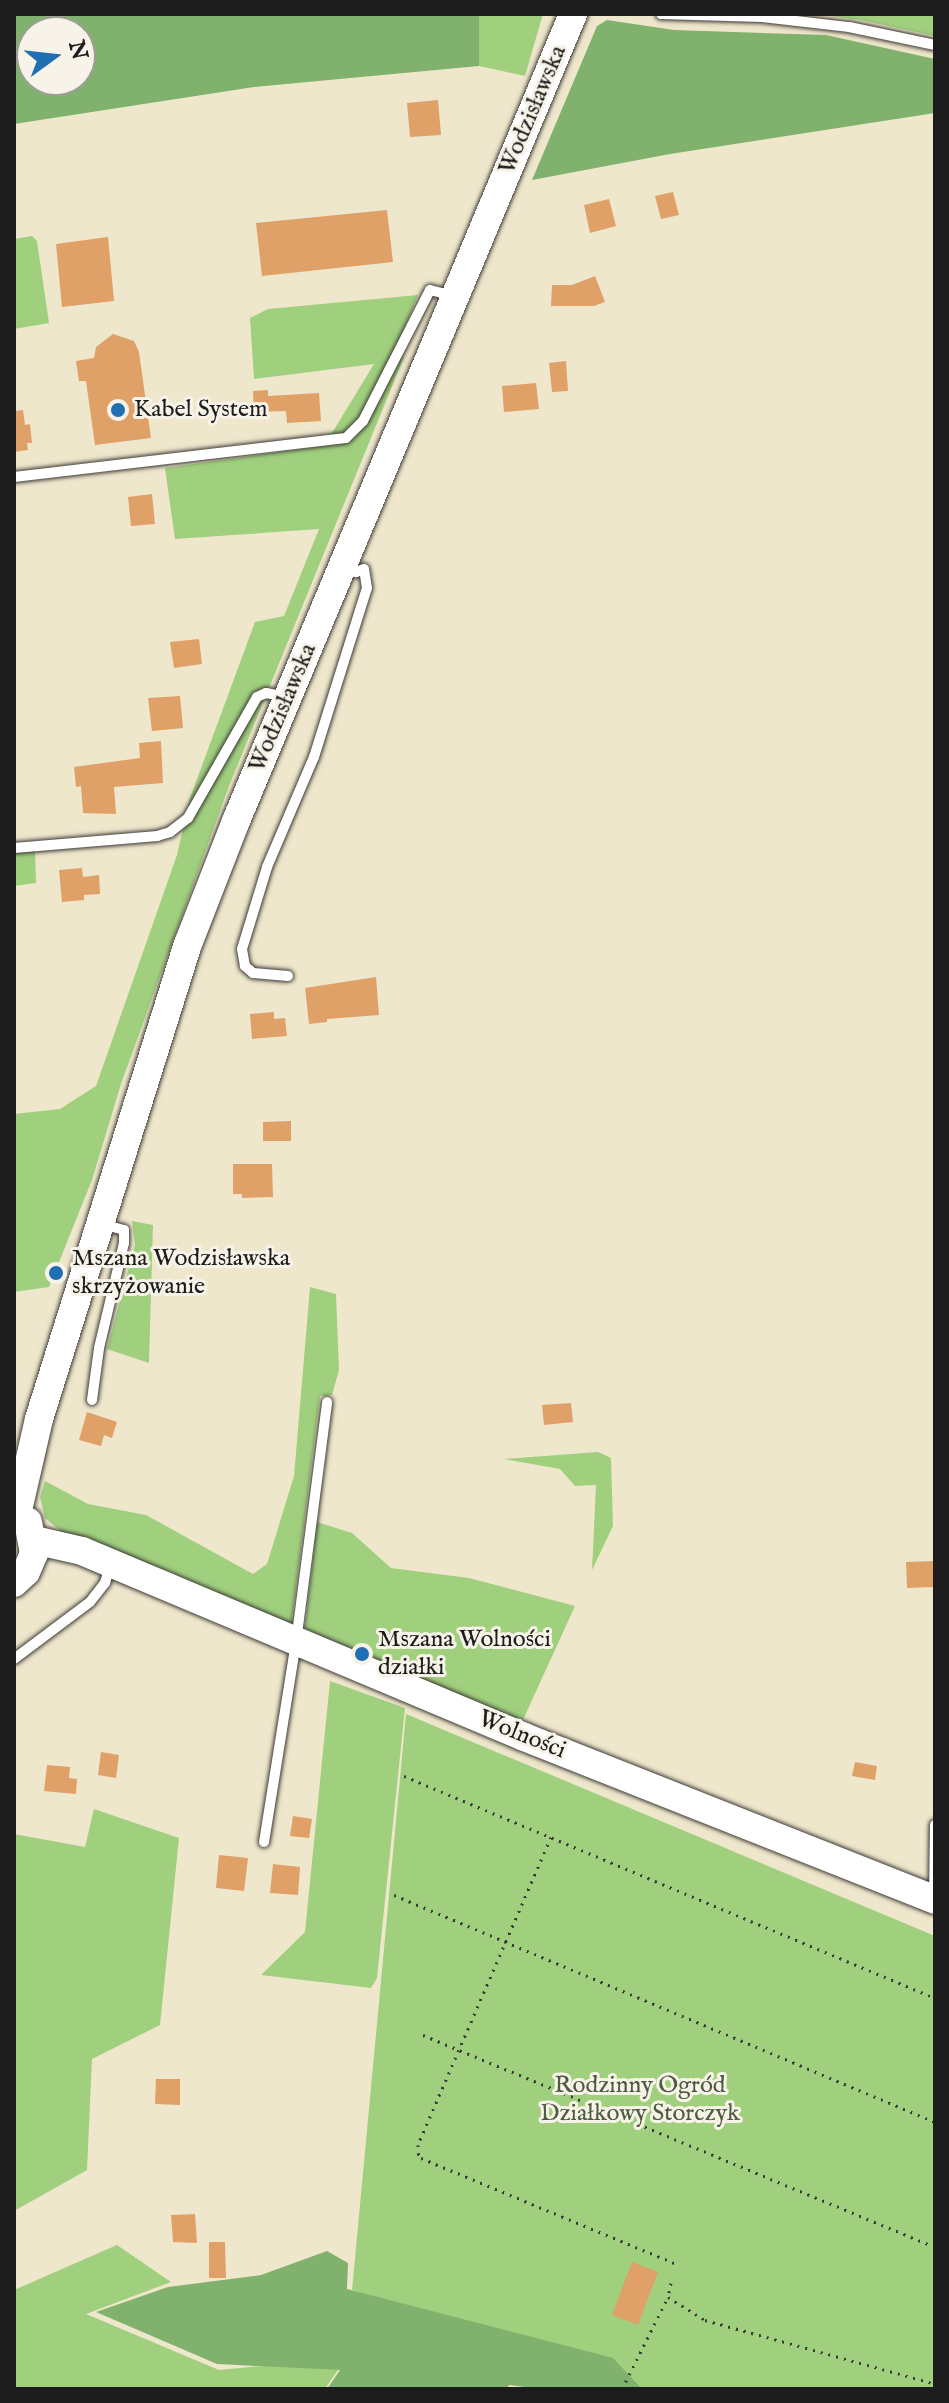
<!DOCTYPE html>
<html>
<head>
<meta charset="utf-8">
<style>
	body { margin:0 }
	#map { position:relative; width:949px; height:2403px; overflow:hidden; background:#efe7cc; font-family:"IM FELL English",serif }
	div>[style] { position:absolute }
	.green>* { inset:0; background:#a0d07e }
	.forest>* { inset:0; background:#80b26d }
	.building>* { inset:0; background:#dfa168 }
	.path>* { height:3px; margin-top:-1.5px; transform-origin:0; background:repeating-linear-gradient(90deg,#3c3a36 0 2px,transparent 0 8px) }
	.roads { filter:drop-shadow(0 0 2px #3c3a36) drop-shadow(0 0 2px #3c3a36) }
	.lane>* { height:10px; margin:-5px; padding:0 5px; transform-origin:5px; border-radius:5px; background:#fff }
	.secondary>* { height:28px; margin:-14px; padding:0 14px; transform-origin:14px; border-radius:14px; background:#fff }
	.dots>* { width:22px; height:22px; translate:-50% -50%; box-sizing:border-box; border:4px solid #f7f3e8; border-radius:50% }
	span { translate:-50% -50%; white-space:nowrap; text-align:center; line-height:1.15; -webkit-text-stroke:6px #f7f3e8; paint-order:stroke }
	.street-label { font-size:24px; color:#1c1c1c }
	.poi-label { font-size:24px; color:#1c1c1c }
	.left { translate:0 -50%; text-align:left }
	.park-label { font-size:24px; color:#4a5b3e }
	.frame { position:absolute; inset:0; border:16px solid #1c1c1c; pointer-events:none }
	.north { position:absolute; left:16px; top:16px; width:80px; height:80px; box-sizing:border-box; background:#f7f3e8; border:2px solid #9f9d96; border-radius:50%; rotate:75deg; font-size:22px; font-weight:700; line-height:32px; text-align:center; color:#1c1c1c }
	.north::after { content:''; display:block; margin:auto; width:28px; height:36px; background:#1f6fb2; clip-path:polygon(50% 0,100% 100%,50% 72%,0 100%) }
</style>
</head>
<body>
<div id="map">
	<div class="green">
		<div style="clip-path:polygon(479px 14px,543px 14px,525px 76px,479px 66px)"></div>
		<div style="clip-path:polygon(815px 14px,935px 14px,935px 36px,860px 20px)"></div>
		<div style="clip-path:polygon(32px 236px,37px 241px,49px 323px,14px 329px,14px 239px)"></div>
		<div style="clip-path:polygon(418px 295px,393px 356px,404px 357px,229px 786px,121px 1084px,92px 1180px,49px 1287px,14px 1292px,14px 1114px,60px 1109px,96px 1086px,177px 855px,190px 798px,255px 622px,284px 616px,319px 529px,175px 539px,165px 468px,324px 446px,374px 364px,254px 379px,250px 318px,268px 309px)"></div>
		<div style="clip-path:polygon(35px 850px,36px 883px,14px 886px,14px 852px)"></div>
		<div style="clip-path:polygon(132px 1221px,153px 1225px,149px 1363px,107px 1349px,135px 1245px)"></div>
		<div style="clip-path:polygon(310px 1287px,336px 1294px,339px 1370px,332px 1395px,320px 1396px,291px 1626px,168px 1571px,61px 1531px,45px 1518px,40px 1497px,45px 1481px,88px 1504px,146px 1515px,253px 1574px,267px 1564px,294px 1476px)"></div>
		<div style="clip-path:polygon(598px 1452px,611px 1458px,613px 1526px,592px 1570px,596px 1485px,575px 1486px,560px 1469px,504px 1459px)"></div>
		<div style="clip-path:polygon(317px 1522px,352px 1533px,391px 1568px,469px 1578px,575px 1606px,522px 1722px,305px 1629px)"></div>
		<div style="clip-path:polygon(330px 1681px,405px 1708px,377px 1978px,371px 1988px,261px 1975px,305px 1932px)"></div>
		<div style="clip-path:polygon(406px 1714px,935px 1936px,935px 2389px,633px 2389px,627px 2374px,352px 2290px)"></div>
		<div style="clip-path:polygon(94px 1809px,179px 1838px,160px 2025px,92px 2059px,87px 2170px,14px 2211px,14px 1834px,85px 1847px)"></div>
		<div style="clip-path:polygon(117px 2245px,171px 2282px,86px 2314px,219px 2370px,346px 2358px,325px 2389px,14px 2389px,14px 2290px)"></div>
	</div>
	<div class="forest">
		<div style="clip-path:polygon(evenodd,14px 14px,479px 14px,479px 66px,254px 87px,14px 124px,14px 14px,32px 32px,80px 32px,80px 80px,32px 80px,32px 32px)"></div>
		<div style="clip-path:polygon(607px 20px,674px 30px,826px 35px,935px 59px,935px 113px,670px 154px,532px 180px,597px 26px)"></div>
		<div style="clip-path:polygon(327px 2251px,348px 2263px,347px 2289px,613px 2358px,642px 2389px,540px 2389px,509px 2385px,507px 2389px,327px 2389px,340px 2370px,217px 2364px,96px 2312px,168px 2287px,261px 2275px)"></div>
	</div>
	<div class="building">
		<div style="clip-path:polygon(438px 100px,441px 135px,410px 137px,407px 103px)"></div>
		<div style="clip-path:polygon(673px 192px,679px 215px,661px 219px,655px 196px)"></div>
		<div style="clip-path:polygon(609px 199px,616px 226px,590px 233px,584px 205px)"></div>
		<div style="clip-path:polygon(387px 210px,393px 262px,262px 276px,256px 223px)"></div>
		<div style="clip-path:polygon(108px 237px,114px 301px,62px 307px,56px 244px)"></div>
		<div style="clip-path:polygon(595px 276px,605px 302px,594px 306px,551px 306px,552px 285px,572px 285px)"></div>
		<div style="clip-path:polygon(113px 334px,134px 341px,139px 352px,151px 438px,95px 445px,86px 381px,79px 381px,76px 361px,94px 358px,96px 347px)"></div>
		<div style="clip-path:polygon(566px 361px,568px 391px,552px 392px,549px 363px)"></div>
		<div style="clip-path:polygon(536px 383px,539px 409px,504px 412px,502px 386px)"></div>
		<div style="clip-path:polygon(268px 390px,268px 396px,319px 393px,321px 421px,287px 423px,286px 411px,254px 412px,253px 391px)"></div>
		<div style="clip-path:polygon(23px 410px,25px 425px,30px 424px,32px 443px,27px 443px,28px 450px,14px 452px,14px 411px)"></div>
		<div style="clip-path:polygon(152px 494px,155px 524px,131px 526px,128px 497px)"></div>
		<div style="clip-path:polygon(199px 639px,202px 664px,174px 668px,170px 642px)"></div>
		<div style="clip-path:polygon(180px 696px,183px 728px,152px 731px,148px 698px)"></div>
		<div style="clip-path:polygon(161px 741px,163px 783px,114px 787px,116px 814px,83px 813px,81px 786px,76px 787px,74px 767px,140px 758px,139px 743px)"></div>
		<div style="clip-path:polygon(82px 868px,83px 877px,99px 875px,100px 894px,84px 895px,84px 900px,62px 902px,59px 870px)"></div>
		<div style="clip-path:polygon(376px 977px,379px 1015px,327px 1019px,327px 1022px,309px 1024px,305px 988px)"></div>
		<div style="clip-path:polygon(274px 1012px,274px 1019px,285px 1018px,287px 1036px,252px 1039px,250px 1014px)"></div>
		<div style="clip-path:polygon(291px 1121px,291px 1141px,263px 1141px,263px 1122px)"></div>
		<div style="clip-path:polygon(233px 1164px,272px 1164px,273px 1197px,242px 1198px,242px 1194px,233px 1194px)"></div>
		<div style="clip-path:polygon(571px 1403px,573px 1422px,544px 1425px,542px 1405px)"></div>
		<div style="clip-path:polygon(87px 1412px,117px 1422px,112px 1438px,104px 1435px,101px 1446px,79px 1440px)"></div>
		<div style="clip-path:polygon(935px 1561px,935px 1587px,907px 1588px,906px 1562px)"></div>
		<div style="clip-path:polygon(101px 1752px,119px 1755px,116px 1778px,98px 1775px)"></div>
		<div style="clip-path:polygon(855px 1762px,877px 1766px,875px 1780px,852px 1776px)"></div>
		<div style="clip-path:polygon(47px 1765px,70px 1767px,69px 1778px,77px 1779px,76px 1794px,44px 1791px)"></div>
		<div style="clip-path:polygon(293px 1816px,312px 1819px,309px 1838px,290px 1836px)"></div>
		<div style="clip-path:polygon(219px 1855px,248px 1858px,244px 1891px,216px 1888px)"></div>
		<div style="clip-path:polygon(273px 1864px,300px 1867px,298px 1895px,270px 1893px)"></div>
		<div style="clip-path:polygon(156px 2079px,180px 2079px,180px 2105px,155px 2104px)"></div>
		<div style="clip-path:polygon(195px 2214px,197px 2243px,173px 2242px,171px 2215px)"></div>
		<div style="clip-path:polygon(209px 2242px,225px 2242px,226px 2278px,209px 2278px)"></div>
		<div style="clip-path:polygon(632px 2262px,658px 2272px,638px 2325px,612px 2315px)"></div>
	</div>
	<div class="path">
		<div style="left:404px;top:1776px;width:576px;rotate:22.69deg"></div>
		<div style="left:551px;top:1837px;width:335px;rotate:113.4deg"></div>
		<div style="left:418px;top:2145px;width:8px;rotate:90deg"></div>
		<div style="left:418px;top:2153px;width:6px;rotate:59deg"></div>
		<div style="left:421px;top:2158px;width:279px;rotate:22.5deg"></div>
		<div style="left:394px;top:1895px;width:587px;rotate:22.76deg"></div>
		<div style="left:423px;top:2035px;width:554px;rotate:22.49deg"></div>
		<div style="left:671px;top:2283px;width:14px;rotate:102deg"></div>
		<div style="left:668px;top:2297px;width:44px;rotate:31.9deg"></div>
		<div style="left:705px;top:2320px;width:239px;rotate:15.5deg"></div>
		<div style="left:622px;top:2389px;width:103px;rotate:-63.4deg"></div>
	</div>
	<div class="roads">
		<div class="lane">
			<div style="left:661px;top:14px;width:101px;rotate:1.7deg"></div>
			<div style="left:762px;top:17px;width:88px;rotate:6.6deg"></div>
			<div style="left:849px;top:27px;width:88px;rotate:11.8deg"></div>
			<div style="left:14px;top:477px;width:334px;rotate:-6.7deg"></div>
			<div style="left:346px;top:438px;width:24px;rotate:-45deg"></div>
			<div style="left:363px;top:421px;width:147px;rotate:-62.9deg"></div>
			<div style="left:430px;top:290px;width:25px;rotate:14deg"></div>
			<div style="left:14px;top:848px;width:144px;rotate:-4.8deg"></div>
			<div style="left:157px;top:836px;width:14px;rotate:-17deg"></div>
			<div style="left:170px;top:832px;width:23px;rotate:-38deg"></div>
			<div style="left:188px;top:818px;width:139px;rotate:-60.3deg"></div>
			<div style="left:257px;top:697px;width:10px;rotate:-24deg"></div>
			<div style="left:266px;top:693px;width:20px;rotate:11deg"></div>
			<div style="left:288px;top:976px;width:35px;rotate:-175deg"></div>
			<div style="left:253px;top:973px;width:11px;rotate:-139deg"></div>
			<div style="left:245px;top:966px;width:17px;rotate:-100deg"></div>
			<div style="left:242px;top:949px;width:86px;rotate:-73deg"></div>
			<div style="left:267px;top:867px;width:120px;rotate:-66.9deg"></div>
			<div style="left:314px;top:757px;width:177px;rotate:-72.6deg"></div>
			<div style="left:367px;top:588px;width:19px;rotate:-99deg"></div>
			<div style="left:364px;top:569px;width:9px;rotate:159deg"></div>
			<div style="left:356px;top:572px;width:11px;rotate:-135deg"></div>
			<div style="left:92px;top:1400px;width:52px;rotate:-82.3deg"></div>
			<div style="left:99px;top:1348px;width:108px;rotate:-76.6deg"></div>
			<div style="left:124px;top:1243px;width:13px;rotate:-90deg"></div>
			<div style="left:124px;top:1230px;width:24px;rotate:-165deg"></div>
			<div style="left:14px;top:1659px;width:95px;rotate:-36.9deg"></div>
			<div style="left:90px;top:1602px;width:24px;rotate:-52deg"></div>
			<div style="left:105px;top:1583px;width:18px;rotate:-74deg"></div>
			<div style="left:264px;top:1842px;width:203px;rotate:-80.9deg"></div>
			<div style="left:296px;top:1642px;width:242px;rotate:-82.6deg"></div>
			<div style="left:934px;top:1898px;width:73px;rotate:-89.2deg"></div>
		</div>
		<div class="secondary">
			<div style="left:18px;top:1510px;width:93px;rotate:-77deg"></div>
			<div style="left:39px;top:1419px;width:498px;rotate:-72.6deg"></div>
			<div style="left:188px;top:944px;width:132px;rotate:-68.7deg"></div>
			<div style="left:236px;top:821px;width:875px;rotate:-67.33deg"></div>
			<div style="left:34px;top:1540px;width:49px;rotate:12.9deg"></div>
			<div style="left:82px;top:1551px;width:480px;rotate:22.8deg"></div>
			<div style="left:524px;top:1737px;width:442px;rotate:21.6deg"></div>
			<div style="left:14px;top:1583px;width:16px;rotate:-43deg"></div>
			<div style="left:26px;top:1572px;width:21px;rotate:-67deg"></div>
			<div style="left:34px;top:1553px;width:32px;rotate:-101deg"></div>
		</div>
	</div>
	<div class="dots">
		<div style="left:118px;top:410px;background:#1f6fb2"></div>
		<div style="left:56px;top:1273px;background:#1f6fb2"></div>
		<div style="left:362px;top:1654px;background:#1f6fb2"></div>
	</div>
	<div class="street-label">
		<span style="left:533px;top:110px;rotate:-67deg">Wodzisławska</span>
		<span style="left:283px;top:708px;rotate:-67deg">Wodzisławska</span>
		<span style="left:522px;top:1735px;rotate:22deg">Wolności</span>
	</div>
	<div class="poi-label">
		<span class="left" style="left:134px;top:410px">Kabel System</span>
		<span class="left" style="left:72px;top:1273px">Mszana Wodzisławska<br>skrzyżowanie</span>
		<span class="left" style="left:378px;top:1654px">Mszana Wolności<br>działki</span>
	</div>
	<div class="park-label">
		<span style="left:640px;top:2100px">Rodzinny Ogród<br>Działkowy Storczyk</span>
	</div>
	<div class="frame"></div>
	<div class="north">N</div>
</div>
</body>
</html>
